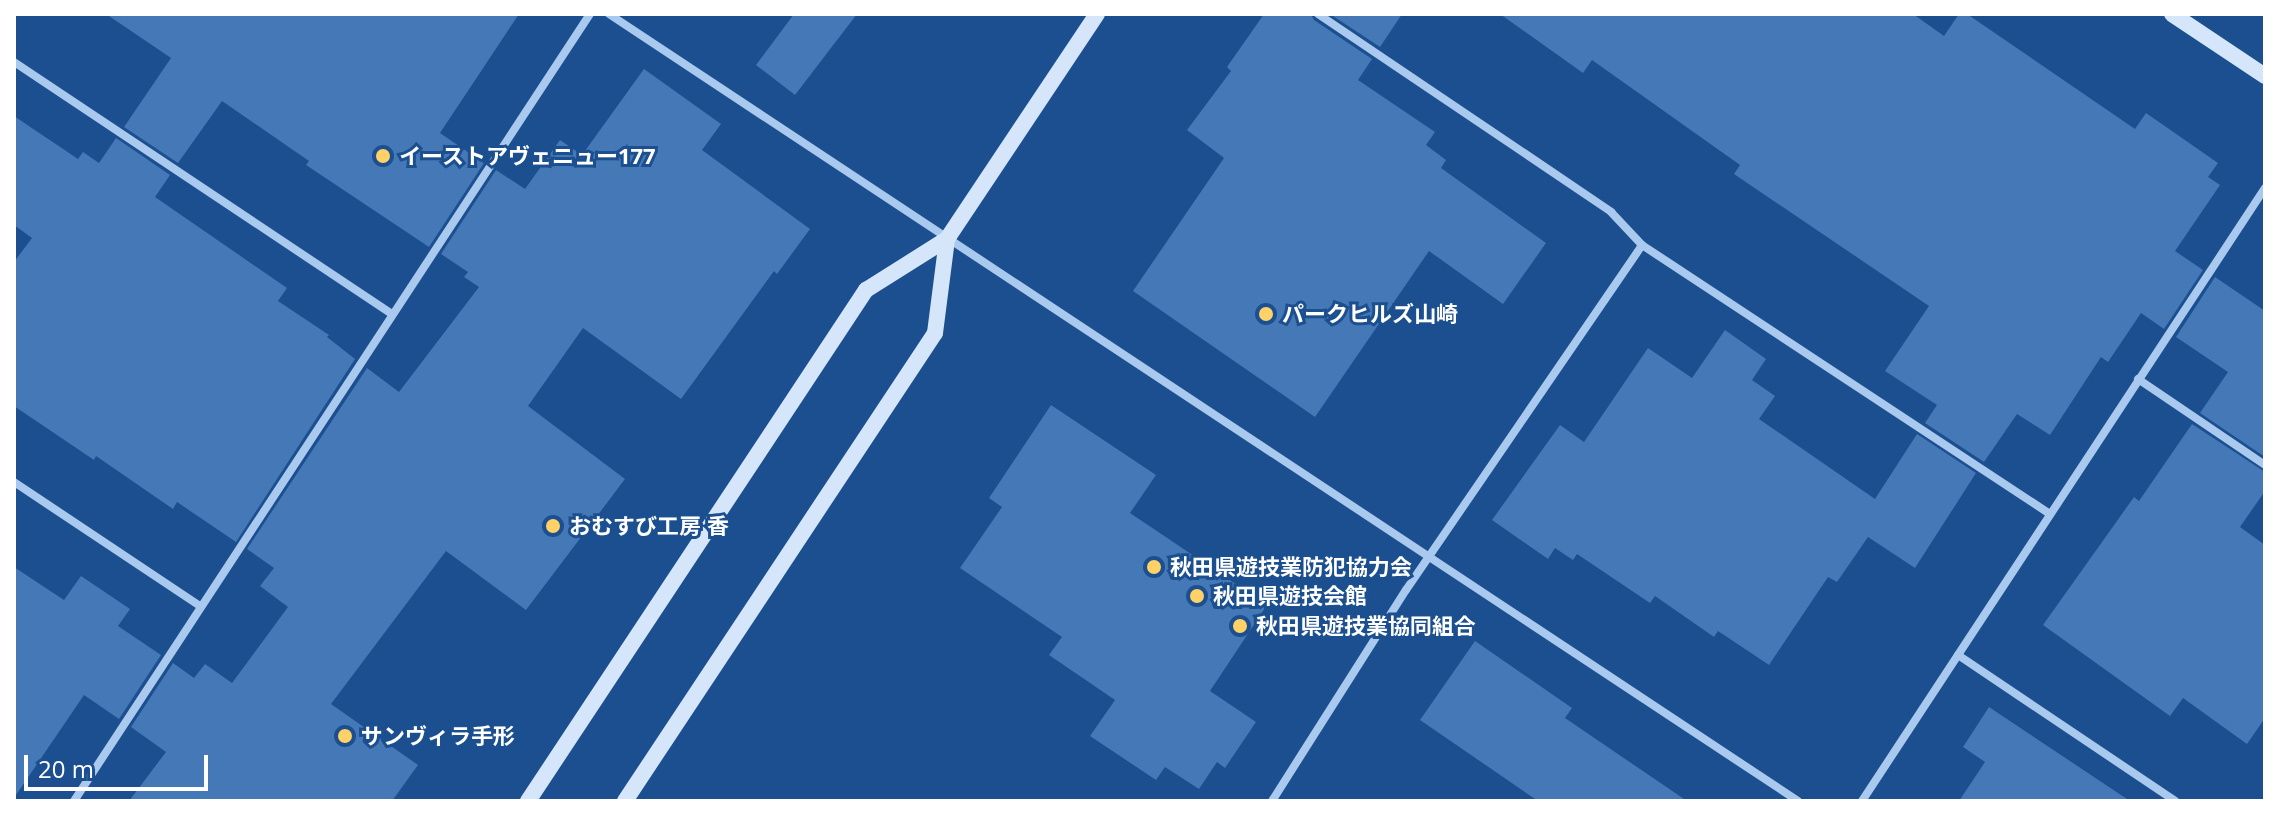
<!DOCTYPE html>
<html>
<head>
<meta charset="utf-8">
<style>
	body { margin:0 }
	#map { position:relative; width:2279px; height:815px; overflow:hidden; background:#1b4f8f; font-family:"Open Sans","Noto Sans JP",sans-serif }
	div>[style] { position:absolute }
	.building>* { inset:0; background:#4478b7 }
	.street>* { height:8px; margin:-4px; padding:0 4px; transform-origin:4px; border-radius:4px; background:#a9c9ee }
	.secondary>* { height:16px; margin:-8px; padding:0 8px; transform-origin:8px; border-radius:8px; background:#d6e6fa }
	.dots>* { width:22px; height:22px; translate:-50% -50%; box-sizing:border-box; border:4px solid #1b4f8f; border-radius:50% }
	span { translate:-50% -50%; white-space:nowrap; text-align:center; line-height:1.15; -webkit-text-stroke:6px #1b4f8f; paint-order:stroke }
	.poi-label { font-size:22px; color:#fff; font-weight:700 }
	.left { translate:0 -50%; text-align:left }
	.frame { position:absolute; inset:0; border:16px solid #fff; pointer-events:none }
	.scale { position:absolute; left:24px; top:755px; width:184px; height:36px; box-sizing:border-box; border:4px solid #fff; border-top:0; padding-left:10px; font-size:24px; line-height:28px; white-space:nowrap; color:#fff; -webkit-text-stroke:6px #1b4f8f; paint-order:stroke }
</style>
</head>
<body>
<div id="map">
	<div class="building">
		<div style="clip-path:polygon(106px 14px,519px 14px,440px 133px,484px 163px,429px 247px,306px 165px,309px 161px,222px 101px,178px 163px,124px 127px,171px 58px)"></div>
		<div style="clip-path:polygon(794px 14px,857px 14px,795px 95px,756px 65px)"></div>
		<div style="clip-path:polygon(1264px 14px,1311px 14px,1314px 20px,1372px 59px,1358px 80px,1435px 132px,1426px 145px,1446px 160px,1441px 168px,1546px 243px,1503px 304px,1429px 251px,1315px 417px,1133px 291px,1224px 158px,1187px 130px,1231px 71px,1227px 67px)"></div>
		<div style="clip-path:polygon(1330px 14px,1402px 14px,1380px 47px)"></div>
		<div style="clip-path:polygon(1500px 14px,1913px 14px,1944px 36px,1959px 14px,1967px 14px,2135px 129px,2146px 113px,2218px 163px,2208px 177px,2220px 185px,2175px 251px,2203px 270px,2164px 329px,2141px 313px,2108px 362px,2101px 357px,2050px 435px,2017px 414px,1984px 462px,1925px 423px,1937px 405px,1885px 371px,1929px 306px,1734px 174px,1740px 165px,1592px 60px,1583px 73px)"></div>
		<div style="clip-path:polygon(644px 69px,721px 124px,702px 150px,810px 229px,777px 274px,774px 271px,681px 399px,583px 328px,528px 406px,625px 479px,526px 610px,446px 551px,331px 704px,418px 765px,392px 801px,129px 801px,166px 752px,131px 727px,173px 663px,194px 678px,205px 664px,232px 683px,288px 607px,260px 586px,274px 568px,247px 549px,367px 368px,399px 392px,479px 287px,464px 277px,468px 272px,441px 254px,496px 170px,525px 189px,560px 140px,582px 155px)"></div>
		<div style="clip-path:polygon(14px 116px,78px 159px,83px 152px,99px 163px,116px 138px,170px 175px,155px 197px,287px 288px,278px 301px,329px 335px,327px 337px,355px 359px,236px 542px,177px 502px,173px 509px,96px 456px,94px 460px,14px 406px,14px 262px,32px 238px,14px 225px)"></div>
		<div style="clip-path:polygon(2215px 277px,2265px 311px,2265px 457px,2200px 413px,2228px 372px,2176px 337px)"></div>
		<div style="clip-path:polygon(1725px 330px,1766px 359px,1752px 380px,1775px 396px,1759px 419px,1875px 499px,1917px 434px,1976px 473px,1915px 568px,1868px 537px,1837px 582px,1828px 577px,1769px 665px,1718px 631px,1714px 637px,1655px 596px,1650px 603px,1577px 554px,1573px 560px,1555px 548px,1548px 559px,1492px 520px,1560px 425px,1584px 442px,1648px 348px,1692px 378px)"></div>
		<div style="clip-path:polygon(1051px 405px,1156px 475px,1130px 513px,1267px 605px,1210px 691px,1256px 722px,1225px 768px,1217px 762px,1199px 789px,1165px 767px,1156px 780px,1090px 736px,1115px 700px,1049px 655px,1062px 637px,960px 568px,1002px 507px,989px 498px)"></div>
		<div style="clip-path:polygon(2192px 424px,2265px 472px,2265px 491px,2240px 527px,2265px 545px,2265px 718px,2247px 744px,2183px 698px,2170px 716px,2043px 625px,2134px 497px,2139px 501px)"></div>
		<div style="clip-path:polygon(14px 567px,64px 600px,81px 576px,130px 609px,118px 626px,161px 655px,119px 719px,84px 695px,14px 798px)"></div>
		<div style="clip-path:polygon(1475px 641px,1572px 708px,1565px 718px,1687px 801px,1538px 801px,1420px 720px)"></div>
		<div style="clip-path:polygon(1989px 707px,2130px 801px,1959px 801px,1985px 762px,1963px 747px)"></div>
	</div>
	<div class="street">
		<div style="left:609px;top:14px;width:1426px;rotate:33.5deg"></div>
		<div style="left:1318px;top:14px;width:354px;rotate:34deg"></div>
		<div style="left:1611px;top:212px;width:45px;rotate:46.8deg"></div>
		<div style="left:1642px;top:245px;width:487px;rotate:33.4deg"></div>
		<div style="left:14px;top:62px;width:454px;rotate:33.7deg"></div>
		<div style="left:2138px;top:379px;width:153px;rotate:34.1deg"></div>
		<div style="left:14px;top:482px;width:224px;rotate:33.7deg"></div>
		<div style="left:1958px;top:655px;width:262px;rotate:33.9deg"></div>
		<div style="left:74px;top:801px;width:941px;rotate:-56.75deg"></div>
		<div style="left:1272px;top:801px;width:250px;rotate:-57.6deg"></div>
		<div style="left:1406px;top:590px;width:418px;rotate:-55.6deg"></div>
		<div style="left:1862px;top:801px;width:734px;rotate:-56.68deg"></div>
	</div>
	<div class="secondary">
		<div style="left:2172px;top:14px;width:112px;rotate:33.7deg"></div>
		<div style="left:528px;top:801px;width:613px;rotate:-56.52deg"></div>
		<div style="left:866px;top:290px;width:96px;rotate:-32.2deg"></div>
		<div style="left:947px;top:239px;width:270px;rotate:-56.3deg"></div>
		<div style="left:625px;top:801px;width:561px;rotate:-56.48deg"></div>
		<div style="left:935px;top:333px;width:95px;rotate:-82.7deg"></div>
	</div>
	<div class="dots">
		<div style="left:383px;top:156px;background:#ffd166"></div>
		<div style="left:1266px;top:314px;background:#ffd166"></div>
		<div style="left:553px;top:526px;background:#ffd166"></div>
		<div style="left:1154px;top:567px;background:#ffd166"></div>
		<div style="left:1197px;top:596px;background:#ffd166"></div>
		<div style="left:1240px;top:626px;background:#ffd166"></div>
		<div style="left:345px;top:736px;background:#ffd166"></div>
	</div>
	<div class="poi-label">
		<span class="left" style="left:399px;top:156px">イーストアヴェニュー177</span>
		<span class="left" style="left:1282px;top:314px">パークヒルズ山崎</span>
		<span class="left" style="left:569px;top:526px">おむすび工房 香</span>
		<span class="left" style="left:1170px;top:567px">秋田県遊技業防犯協力会</span>
		<span class="left" style="left:1213px;top:596px">秋田県遊技会館</span>
		<span class="left" style="left:1256px;top:626px">秋田県遊技業協同組合</span>
		<span class="left" style="left:361px;top:736px">サンヴィラ手形</span>
	</div>
	<div class="frame"></div>
	<div class="scale">20 m</div>
</div>
</body>
</html>
